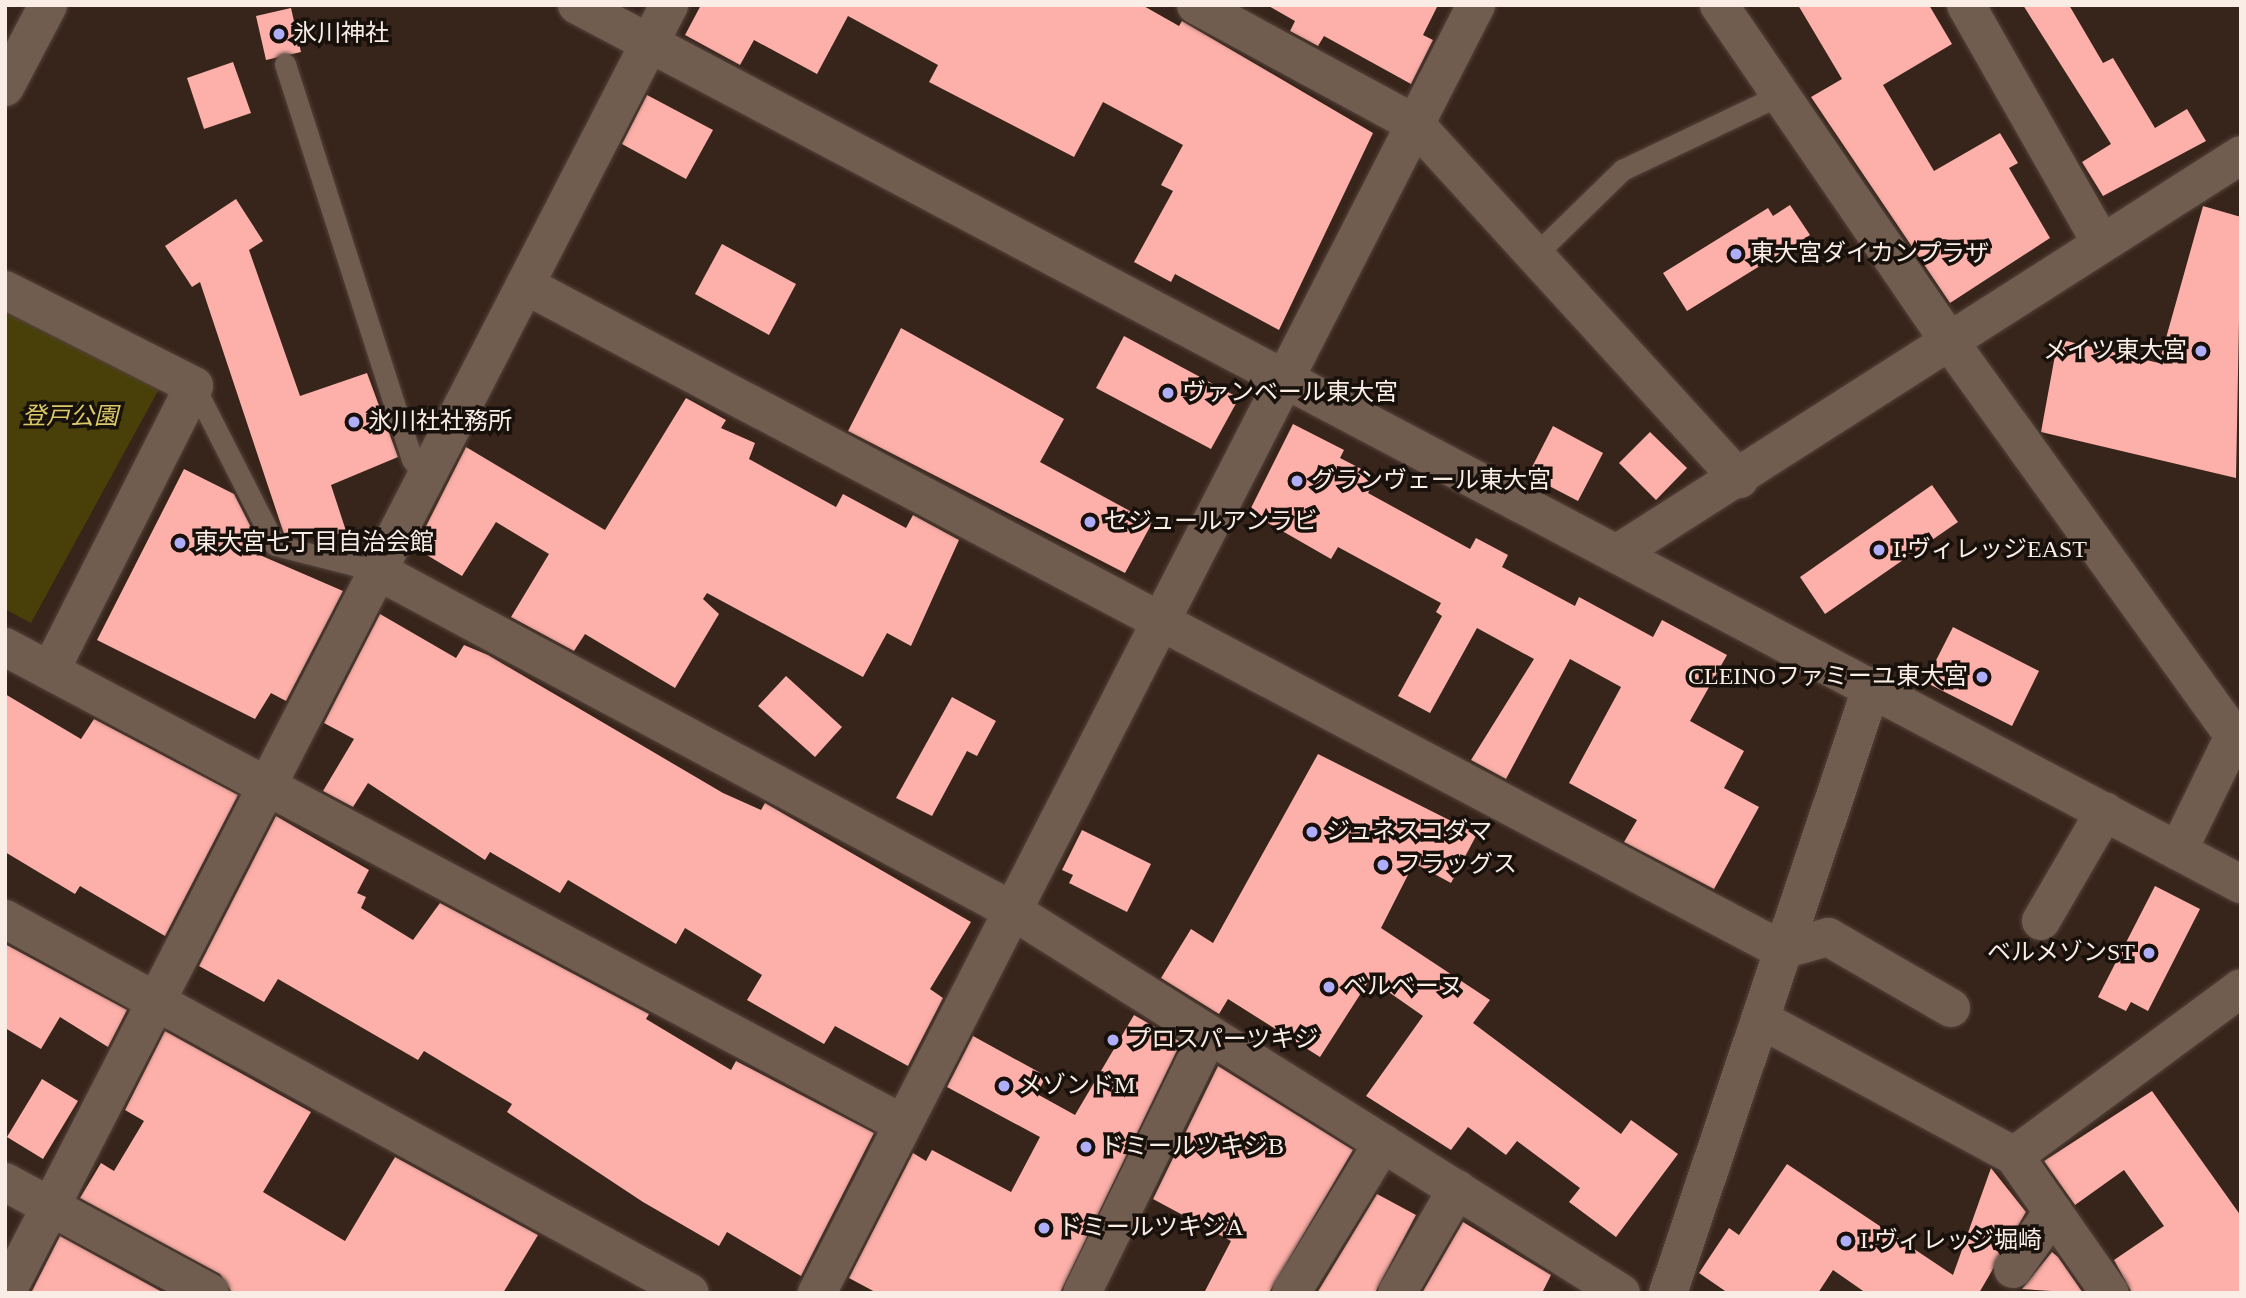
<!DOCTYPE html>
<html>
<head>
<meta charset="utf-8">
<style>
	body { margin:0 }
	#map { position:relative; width:2246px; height:1298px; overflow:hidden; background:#37241a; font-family:"Times New Roman","Noto Sans JP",serif }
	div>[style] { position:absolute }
	.green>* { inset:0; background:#484008 }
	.building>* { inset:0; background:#fdb0a9 }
	.roads { filter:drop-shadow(0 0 2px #53433b) drop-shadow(0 0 2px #53433b) }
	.service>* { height:21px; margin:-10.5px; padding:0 10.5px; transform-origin:10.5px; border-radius:10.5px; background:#715c50 }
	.minor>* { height:38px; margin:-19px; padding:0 19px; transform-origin:19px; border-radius:19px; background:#715c50 }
	.tertiary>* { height:38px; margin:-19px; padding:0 19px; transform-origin:19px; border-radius:19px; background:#715c50 }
	.dots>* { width:19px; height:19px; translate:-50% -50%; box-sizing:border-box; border:4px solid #18100b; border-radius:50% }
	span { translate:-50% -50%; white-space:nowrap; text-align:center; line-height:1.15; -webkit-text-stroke:7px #18100b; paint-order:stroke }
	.poi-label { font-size:24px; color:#f9ede6 }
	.left { translate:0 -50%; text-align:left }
	.right { translate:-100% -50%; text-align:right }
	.park-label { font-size:24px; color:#daca68; font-style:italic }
	.frame { position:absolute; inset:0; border:7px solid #f9ede6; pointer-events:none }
</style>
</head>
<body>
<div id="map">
	<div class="green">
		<div style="clip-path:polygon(5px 312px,159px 389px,31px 623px,5px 609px)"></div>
	</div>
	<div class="building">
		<div style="clip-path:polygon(701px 5px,1142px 5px,1179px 26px,1182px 21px,1373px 133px,1279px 330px,1175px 274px,1171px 282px,1134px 262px,1173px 191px,1161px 185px,1183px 145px,1103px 102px,1074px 157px,929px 82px,938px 65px,848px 16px,817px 74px,754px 40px,740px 65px,685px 35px)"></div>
		<div style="clip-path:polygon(1267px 5px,1438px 5px,1423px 35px,1433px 40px,1411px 84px,1324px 36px,1318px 46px,1290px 31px,1295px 21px)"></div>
		<div style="clip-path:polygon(1798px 5px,1929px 5px,1952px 44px,1883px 85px,1934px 171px,2000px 133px,2018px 163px,2009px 168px,2050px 238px,1950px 303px,1811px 97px,1842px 79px)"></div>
		<div style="clip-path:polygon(2023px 5px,2069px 5px,2103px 63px,2113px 58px,2155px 128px,2187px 109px,2206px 141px,2103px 196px,2082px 162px,2111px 144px)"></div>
		<div style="clip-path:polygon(291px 8px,301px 52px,266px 60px,256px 16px)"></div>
		<div style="clip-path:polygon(233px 62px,251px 113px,204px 129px,187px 78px)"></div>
		<div style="clip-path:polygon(647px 95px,713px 130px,686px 179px,622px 144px)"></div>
		<div style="clip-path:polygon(236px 199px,263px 241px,249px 250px,300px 396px,367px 373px,398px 457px,331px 485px,347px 534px,284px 534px,200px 282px,192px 287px,165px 246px)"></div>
		<div style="clip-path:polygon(1790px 205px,1810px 235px,1687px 311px,1663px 273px,1768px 208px,1773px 216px)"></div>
		<div style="clip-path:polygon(2203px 206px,2241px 217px,2236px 478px,2041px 432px,2058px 339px,2159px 363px)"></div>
		<div style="clip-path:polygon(722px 244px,796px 284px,769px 335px,695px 294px)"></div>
		<div style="clip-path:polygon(901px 328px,1064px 419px,1040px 462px,1152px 523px,1125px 573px,848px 431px)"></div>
		<div style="clip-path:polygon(1124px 336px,1239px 398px,1211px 449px,1096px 388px)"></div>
		<div style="clip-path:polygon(686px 398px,726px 420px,721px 428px,755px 443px,749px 459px,836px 507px,843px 494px,906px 528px,913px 515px,959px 540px,911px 646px,887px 633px,863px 677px,707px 593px,703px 599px,719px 614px,675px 688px,585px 634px,574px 651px,511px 617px,549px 554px,496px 522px,462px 576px,415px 548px,466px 447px,605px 530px)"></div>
		<div style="clip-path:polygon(1293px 424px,1344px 450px,1340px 458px,1377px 477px,1368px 493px,1470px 549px,1476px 538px,1508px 555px,1502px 567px,1575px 606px,1579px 597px,1653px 637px,1662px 620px,1727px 655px,1690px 721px,1744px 751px,1724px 788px,1759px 807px,1714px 889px,1624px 842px,1637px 820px,1569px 783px,1621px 687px,1570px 659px,1506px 779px,1471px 760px,1534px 659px,1477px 628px,1430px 713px,1398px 696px,1442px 616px,1436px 612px,1441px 603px,1338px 547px,1331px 559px,1249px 512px)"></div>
		<div style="clip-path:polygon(1553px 426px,1603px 453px,1578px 501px,1528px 475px)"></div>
		<div style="clip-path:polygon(1650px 432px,1687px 468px,1656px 500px,1619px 463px)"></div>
		<div style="clip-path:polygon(184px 469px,234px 494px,259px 543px,239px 546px,343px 591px,286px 701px,271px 693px,255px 719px,97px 640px)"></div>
		<div style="clip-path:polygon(1932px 485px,1958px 522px,1825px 614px,1800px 577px)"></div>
		<div style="clip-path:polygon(380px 614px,456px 658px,464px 645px,488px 655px,723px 793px,761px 810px,765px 803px,971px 922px,930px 989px,943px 998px,908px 1066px,835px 1026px,824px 1044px,747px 1000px,762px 975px,685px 928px,676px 944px,568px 880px,560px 893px,490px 852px,485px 860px,368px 783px,353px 807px,323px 791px,354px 739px,324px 723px)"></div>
		<div style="clip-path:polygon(1953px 627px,2039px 671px,2012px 726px,1925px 682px)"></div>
		<div style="clip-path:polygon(786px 676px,842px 727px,815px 757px,758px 706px)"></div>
		<div style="clip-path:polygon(5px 694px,81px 739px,94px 719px,238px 795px,165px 936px,80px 886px,75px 894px,5px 852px)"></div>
		<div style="clip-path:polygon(952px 697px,996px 721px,977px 756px,967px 751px,932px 816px,896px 798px)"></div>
		<div style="clip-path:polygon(1318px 754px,1477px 834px,1451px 883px,1414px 863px,1381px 928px,1490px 1000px,1473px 1023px,1621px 1134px,1631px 1120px,1678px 1154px,1616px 1237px,1569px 1202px,1580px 1188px,1517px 1141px,1506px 1155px,1468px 1127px,1451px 1150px,1366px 1096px,1423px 1016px,1370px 979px,1320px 1057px,1228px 999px,1219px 1014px,1161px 978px,1191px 929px,1213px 943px)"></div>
		<div style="clip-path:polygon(276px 816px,369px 870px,357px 893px,366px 897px,361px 908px,413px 940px,440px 903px,649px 1014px,646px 1019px,731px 1070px,736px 1061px,874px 1133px,801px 1276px,727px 1232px,719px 1246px,643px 1202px,507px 1112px,512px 1104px,424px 1051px,418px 1060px,278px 979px,264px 1002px,199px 966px)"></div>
		<div style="clip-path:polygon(1082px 830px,1151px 864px,1127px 912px,1069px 883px,1073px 875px,1062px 870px)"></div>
		<div style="clip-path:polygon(2155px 886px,2200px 909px,2148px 1011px,2131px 1002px,2126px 1011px,2098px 997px)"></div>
		<div style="clip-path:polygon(5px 944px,127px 1010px,108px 1047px,60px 1017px,41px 1049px,5px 1028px)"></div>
		<div style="clip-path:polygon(1134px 1015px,1181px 1042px,1060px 1293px,877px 1293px,849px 1278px,913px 1153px,926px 1161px,932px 1150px,1011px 1192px,1040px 1137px,947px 1087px,973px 1036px,1046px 1076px,1037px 1094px,1075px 1115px)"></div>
		<div style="clip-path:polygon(165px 1031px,311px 1112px,263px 1192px,345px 1241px,395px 1157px,538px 1235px,503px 1293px,232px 1293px,220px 1274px,80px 1198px,101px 1163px,114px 1171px,144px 1121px,125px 1110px)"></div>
		<div style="clip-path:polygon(1218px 1066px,1353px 1150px,1269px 1293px,1204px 1293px,1231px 1241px,1153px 1199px)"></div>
		<div style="clip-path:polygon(42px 1079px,78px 1101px,43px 1159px,7px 1137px)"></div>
		<div style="clip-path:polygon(2152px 1091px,2241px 1216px,2241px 1293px,2132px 1293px,2114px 1260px,2164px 1226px,2124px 1170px,2075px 1205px,2044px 1161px)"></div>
		<div style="clip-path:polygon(1787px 1164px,1953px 1275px,1991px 1168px,2026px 1212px,1979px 1293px,1866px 1293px,1833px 1270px,1818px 1293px,1728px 1293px,1699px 1273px,1729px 1228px,1739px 1235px)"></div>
		<div style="clip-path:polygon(1377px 1194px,1416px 1215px,1375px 1293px,1317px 1293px)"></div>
		<div style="clip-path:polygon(1463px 1222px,1551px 1275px,1542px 1293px,1422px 1293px)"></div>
		<div style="clip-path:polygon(60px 1236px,164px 1293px,31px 1293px)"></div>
		<div style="clip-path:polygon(2052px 1252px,2058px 1257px,2083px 1293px,2022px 1289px)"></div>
	</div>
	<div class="roads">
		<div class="service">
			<div style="left:285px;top:64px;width:415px;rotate:72.2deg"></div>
			<div style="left:412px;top:459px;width:24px;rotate:54deg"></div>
			<div style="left:1535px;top:255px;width:122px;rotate:-44.3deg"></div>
			<div style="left:1622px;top:170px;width:175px;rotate:-25.4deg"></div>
			<div style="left:194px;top:386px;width:178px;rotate:63deg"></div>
			<div style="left:275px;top:545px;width:106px;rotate:14.2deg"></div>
		</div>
		<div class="minor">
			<div style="left:577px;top:5px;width:1882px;rotate:27.85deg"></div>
			<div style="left:1196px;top:5px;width:249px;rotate:28.5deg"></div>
			<div style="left:1415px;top:124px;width:481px;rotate:47.6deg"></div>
			<div style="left:1719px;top:5px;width:407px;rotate:55.6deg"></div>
			<div style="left:1949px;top:341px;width:487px;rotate:54.2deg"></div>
			<div style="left:2234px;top:736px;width:128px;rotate:116deg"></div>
			<div style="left:1966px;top:5px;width:271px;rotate:60.4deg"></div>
			<div style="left:5px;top:87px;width:93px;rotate:-62.3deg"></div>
			<div style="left:525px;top:285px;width:1422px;rotate:27.88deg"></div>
			<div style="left:1782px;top:950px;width:48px;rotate:-15.8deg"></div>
			<div style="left:1828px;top:937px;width:142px;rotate:30deg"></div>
			<div style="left:5px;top:290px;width:212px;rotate:26.9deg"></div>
			<div style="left:194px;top:386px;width:319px;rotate:116.8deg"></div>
			<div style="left:1618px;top:553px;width:739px;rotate:-32.57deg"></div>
			<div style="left:378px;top:571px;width:720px;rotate:28.17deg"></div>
			<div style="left:1013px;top:911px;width:718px;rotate:32.14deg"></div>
			<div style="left:5px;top:647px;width:1017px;rotate:27.98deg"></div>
			<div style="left:5px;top:919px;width:780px;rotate:28.63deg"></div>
			<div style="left:2041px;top:921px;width:127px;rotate:-59.8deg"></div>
			<div style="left:1760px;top:1019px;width:289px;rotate:28.3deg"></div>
			<div style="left:2014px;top:1156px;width:167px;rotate:55deg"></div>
			<div style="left:2014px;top:1156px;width:282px;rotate:-36.5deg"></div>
			<div style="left:5px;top:1182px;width:233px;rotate:28.4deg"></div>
			<div style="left:2013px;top:1269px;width:70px;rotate:-54.9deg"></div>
			<div style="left:6px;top:1293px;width:1449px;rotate:-62.76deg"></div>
			<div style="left:817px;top:1293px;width:1447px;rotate:-62.9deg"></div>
			<div style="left:1082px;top:1293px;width:288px;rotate:-63.9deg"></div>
			<div style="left:1291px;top:1293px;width:176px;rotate:-58.5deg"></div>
			<div style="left:1397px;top:1293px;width:120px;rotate:-60deg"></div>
		</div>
		<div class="tertiary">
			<div style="left:1668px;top:1293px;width:640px;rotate:-71.42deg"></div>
		</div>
	</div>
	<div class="dots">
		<div style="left:279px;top:34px;background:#afaefa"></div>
		<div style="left:1736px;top:254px;background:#afaefa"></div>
		<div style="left:2201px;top:351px;background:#afaefa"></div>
		<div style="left:1168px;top:393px;background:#afaefa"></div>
		<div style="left:354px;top:422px;background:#afaefa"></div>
		<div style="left:1297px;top:481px;background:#afaefa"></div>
		<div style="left:1090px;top:522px;background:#afaefa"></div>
		<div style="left:180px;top:543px;background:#afaefa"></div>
		<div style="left:1879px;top:550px;background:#afaefa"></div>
		<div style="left:1982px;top:677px;background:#afaefa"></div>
		<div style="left:1312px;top:832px;background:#afaefa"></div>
		<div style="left:1383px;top:865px;background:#afaefa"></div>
		<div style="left:2149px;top:953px;background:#afaefa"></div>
		<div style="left:1329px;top:987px;background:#afaefa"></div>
		<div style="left:1113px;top:1040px;background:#afaefa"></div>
		<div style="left:1004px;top:1086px;background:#afaefa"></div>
		<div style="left:1086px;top:1147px;background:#afaefa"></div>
		<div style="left:1044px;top:1228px;background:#afaefa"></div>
		<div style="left:1846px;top:1241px;background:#afaefa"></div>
	</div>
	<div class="poi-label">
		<span class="left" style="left:293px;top:34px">氷川神社</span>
		<span class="left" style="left:1750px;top:254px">東大宮ダイカンプラザ</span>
		<span class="right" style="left:2187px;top:351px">メイツ東大宮</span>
		<span class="left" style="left:1182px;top:393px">ヴァンベール東大宮</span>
		<span class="left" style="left:368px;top:422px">氷川社社務所</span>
		<span class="left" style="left:1311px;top:481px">グランヴェール東大宮</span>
		<span class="left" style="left:1104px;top:522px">セジュールアンラビ</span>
		<span class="left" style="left:194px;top:543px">東大宮七丁目自治会館</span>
		<span class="left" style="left:1893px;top:550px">I.ヴィレッジEAST</span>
		<span class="right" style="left:1968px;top:677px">CLEINOファミーユ東大宮</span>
		<span class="left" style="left:1326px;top:832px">ジュネスコダマ</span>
		<span class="left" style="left:1397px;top:865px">フラッグス</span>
		<span class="right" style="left:2135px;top:953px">ベルメゾンST</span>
		<span class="left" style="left:1343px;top:987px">ベルベーヌ</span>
		<span class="left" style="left:1127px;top:1040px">プロスパーツキジ</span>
		<span class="left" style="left:1018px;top:1086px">メゾンドM</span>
		<span class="left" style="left:1100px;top:1147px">ドミールツキジB</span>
		<span class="left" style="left:1058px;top:1228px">ドミールツキジA</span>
		<span class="left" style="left:1860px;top:1241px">I.ヴィレッジ堀崎</span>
	</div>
	<div class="park-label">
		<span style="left:70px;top:417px">登戸公園</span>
	</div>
	<div class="frame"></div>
</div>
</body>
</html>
